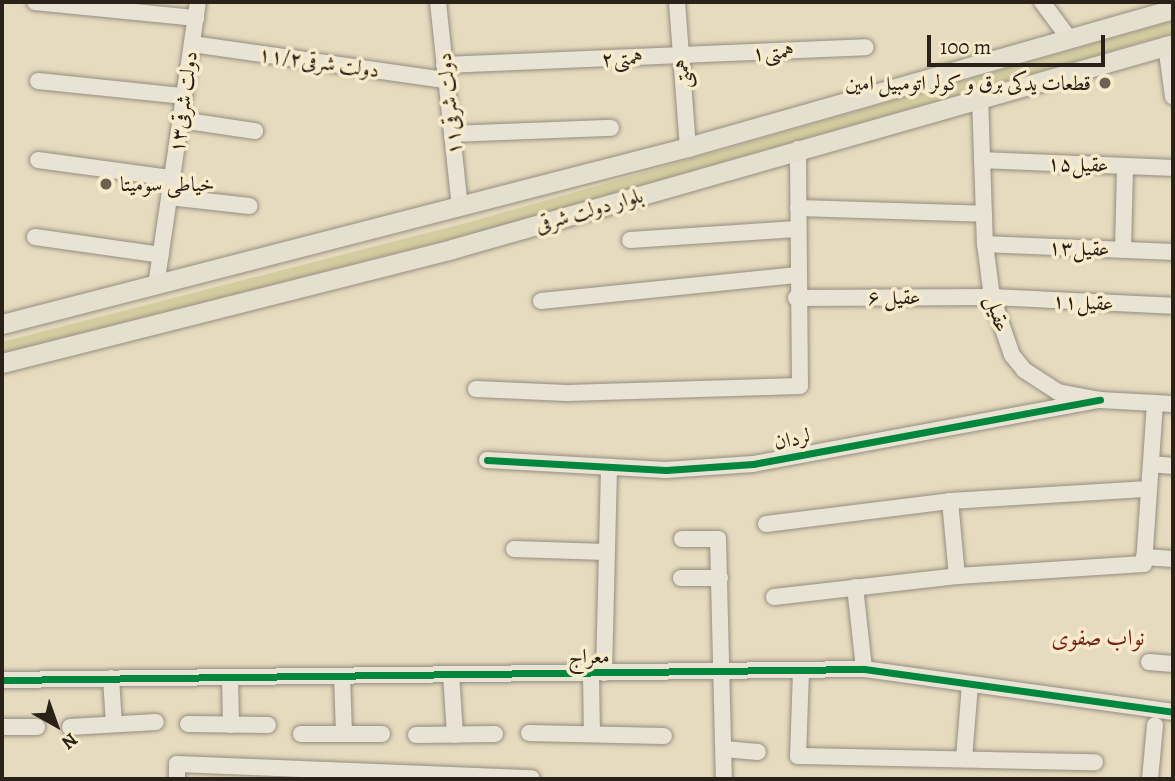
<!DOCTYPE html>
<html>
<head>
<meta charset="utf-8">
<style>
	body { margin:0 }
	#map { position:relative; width:1175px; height:781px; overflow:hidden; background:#e6dabf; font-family:Alegreya,Amiri,serif }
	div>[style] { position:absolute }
	.green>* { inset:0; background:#d3cca0 }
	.roads { filter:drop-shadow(0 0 2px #958e7e) drop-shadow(0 0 2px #958e7e) }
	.minor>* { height:16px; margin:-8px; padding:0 8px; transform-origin:8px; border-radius:8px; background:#e9e3d6 }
	.major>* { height:19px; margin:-9.5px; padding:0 9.5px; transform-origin:9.5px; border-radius:9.5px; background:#e5dfd0 }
	.cycleway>* { height:7px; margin:-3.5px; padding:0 3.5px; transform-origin:3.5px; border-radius:3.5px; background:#00873e }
	.dots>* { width:19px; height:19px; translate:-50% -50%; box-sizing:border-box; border:4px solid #f8ebcc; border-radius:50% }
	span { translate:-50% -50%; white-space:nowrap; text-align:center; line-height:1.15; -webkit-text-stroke:7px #f8ebcc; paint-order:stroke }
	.street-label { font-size:21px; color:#2a2219 }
	.poi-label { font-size:21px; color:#2a2219 }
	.right { translate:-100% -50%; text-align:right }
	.left { translate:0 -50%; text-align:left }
	.neighbourhood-label { font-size:23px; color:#7a1f14 }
	.frame { position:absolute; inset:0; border:4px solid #2a2219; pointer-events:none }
	.north { position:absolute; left:21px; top:690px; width:70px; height:70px; -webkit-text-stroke:5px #f8ebcc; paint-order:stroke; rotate:140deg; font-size:19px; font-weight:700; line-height:28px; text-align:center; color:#2a2219 }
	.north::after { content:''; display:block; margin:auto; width:24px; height:32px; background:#2a2219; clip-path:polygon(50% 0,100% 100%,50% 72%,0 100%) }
	.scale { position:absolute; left:927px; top:35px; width:178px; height:32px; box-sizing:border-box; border:4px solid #2a2219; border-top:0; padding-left:9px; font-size:21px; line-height:24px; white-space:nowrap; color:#2a2219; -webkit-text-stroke:5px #f8ebcc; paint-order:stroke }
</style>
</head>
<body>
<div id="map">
	<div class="green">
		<div style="clip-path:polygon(1173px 21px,1173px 33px,478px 232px,2px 353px,2px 342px,470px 222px)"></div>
	</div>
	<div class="roads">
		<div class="minor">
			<div style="left:35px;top:2px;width:162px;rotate:5.7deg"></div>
			<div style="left:438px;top:2px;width:206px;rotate:83.9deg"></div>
			<div style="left:677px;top:2px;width:145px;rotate:85.7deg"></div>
			<div style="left:1042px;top:2px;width:44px;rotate:53.4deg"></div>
			<div style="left:192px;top:44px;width:257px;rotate:8.1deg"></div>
			<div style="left:1166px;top:45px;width:52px;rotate:82.3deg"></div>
			<div style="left:444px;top:65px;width:422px;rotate:-2.4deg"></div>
			<div style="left:38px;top:81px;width:147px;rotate:5.9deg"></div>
			<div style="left:980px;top:96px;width:148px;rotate:88.1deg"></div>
			<div style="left:985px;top:244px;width:53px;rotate:82.5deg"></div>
			<div style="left:992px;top:297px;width:61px;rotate:71deg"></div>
			<div style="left:1012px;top:355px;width:19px;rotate:51deg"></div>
			<div style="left:1024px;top:370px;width:40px;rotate:32.9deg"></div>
			<div style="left:1058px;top:392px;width:43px;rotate:10.8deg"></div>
			<div style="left:1100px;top:400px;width:73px;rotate:3.1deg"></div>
			<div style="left:181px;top:120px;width:75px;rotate:8.5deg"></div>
			<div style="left:452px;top:134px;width:159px;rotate:-2.2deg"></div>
			<div style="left:38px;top:160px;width:135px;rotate:7.7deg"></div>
			<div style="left:982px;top:160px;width:191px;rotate:2.4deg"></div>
			<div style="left:169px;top:197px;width:81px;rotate:6.4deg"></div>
			<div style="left:798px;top:208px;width:186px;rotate:1.8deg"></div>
			<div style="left:35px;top:237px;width:127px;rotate:8.1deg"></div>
			<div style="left:630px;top:240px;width:167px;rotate:-3.8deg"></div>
			<div style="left:985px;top:244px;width:188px;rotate:2.4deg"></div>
			<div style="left:1123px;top:250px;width:84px;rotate:-88.6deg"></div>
			<div style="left:156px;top:286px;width:287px;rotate:-81.6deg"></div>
			<div style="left:796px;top:298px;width:196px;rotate:-0.3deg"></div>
			<div style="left:992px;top:297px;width:181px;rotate:2.8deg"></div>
			<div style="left:541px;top:301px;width:256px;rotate:-5.8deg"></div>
			<div style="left:476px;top:389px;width:91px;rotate:2.5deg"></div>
			<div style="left:567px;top:393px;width:233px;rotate:-1.7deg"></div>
			<div style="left:800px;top:386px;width:237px;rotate:-90.5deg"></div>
			<div style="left:487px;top:460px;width:179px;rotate:3.2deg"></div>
			<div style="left:666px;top:470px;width:87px;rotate:-3.9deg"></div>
			<div style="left:753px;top:464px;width:353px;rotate:-10.5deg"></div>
			<div style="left:1151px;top:464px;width:22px;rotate:5deg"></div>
			<div style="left:950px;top:501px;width:75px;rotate:84.7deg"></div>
			<div style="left:766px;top:524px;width:185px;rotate:-7.1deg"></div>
			<div style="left:950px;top:501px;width:199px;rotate:-3.5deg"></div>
			<div style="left:682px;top:539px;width:36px"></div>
			<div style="left:718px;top:539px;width:240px;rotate:88.6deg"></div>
			<div style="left:514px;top:549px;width:92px;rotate:1.9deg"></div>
			<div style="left:1144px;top:557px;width:29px;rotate:4deg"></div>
			<div style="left:681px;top:578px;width:39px"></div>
			<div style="left:855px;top:587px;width:82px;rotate:83.7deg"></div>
			<div style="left:774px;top:597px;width:184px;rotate:-6.5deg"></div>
			<div style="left:957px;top:576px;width:187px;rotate:-3.7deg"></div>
			<div style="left:1144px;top:564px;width:161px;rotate:-86.1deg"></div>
			<div style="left:1149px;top:662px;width:24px;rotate:5deg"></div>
			<div style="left:801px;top:671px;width:85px;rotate:92deg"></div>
			<div style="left:798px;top:756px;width:297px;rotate:1.2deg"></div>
			<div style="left:591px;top:673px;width:61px;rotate:89.1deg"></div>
			<div style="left:604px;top:673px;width:206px;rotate:-88.6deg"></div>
			<div style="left:451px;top:674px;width:61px;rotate:86.2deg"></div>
			<div style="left:342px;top:676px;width:58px;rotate:88deg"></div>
			<div style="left:230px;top:677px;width:48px;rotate:88.8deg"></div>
			<div style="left:111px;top:678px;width:46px;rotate:86.3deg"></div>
			<div style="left:2px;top:680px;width:862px;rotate:-0.73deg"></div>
			<div style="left:864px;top:669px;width:312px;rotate:7.9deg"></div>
			<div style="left:188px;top:724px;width:80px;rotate:0.7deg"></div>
			<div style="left:2px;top:727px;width:35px"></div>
			<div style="left:70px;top:727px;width:86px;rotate:-3.3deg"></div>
			<div style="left:529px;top:733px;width:135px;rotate:1.3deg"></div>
			<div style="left:301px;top:734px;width:81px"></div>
			<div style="left:416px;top:735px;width:79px;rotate:-0.7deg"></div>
			<div style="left:724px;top:749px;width:34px;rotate:5deg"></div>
			<div style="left:964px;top:759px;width:74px;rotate:-85.4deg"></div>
			<div style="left:177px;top:779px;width:15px;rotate:-90deg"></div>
			<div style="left:177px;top:764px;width:355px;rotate:2.3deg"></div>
			<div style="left:1150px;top:779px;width:54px;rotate:-84.7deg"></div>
		</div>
		<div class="major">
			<div style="left:2px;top:324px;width:708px;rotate:-14.47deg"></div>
			<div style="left:688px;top:147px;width:504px;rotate:-15.88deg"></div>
			<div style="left:2px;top:363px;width:464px;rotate:-14.2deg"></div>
			<div style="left:452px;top:249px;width:750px;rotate:-15.87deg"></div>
		</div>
	</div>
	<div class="cycleway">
		<div style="left:487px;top:460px;width:179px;rotate:3.2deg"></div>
		<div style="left:666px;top:470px;width:87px;rotate:-3.9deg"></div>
		<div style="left:753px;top:464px;width:353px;rotate:-10.5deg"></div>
		<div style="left:2px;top:680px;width:862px;rotate:-0.73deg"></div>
		<div style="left:864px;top:669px;width:312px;rotate:7.9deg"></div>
	</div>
	<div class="dots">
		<div style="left:1105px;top:83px;background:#6c6253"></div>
		<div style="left:106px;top:184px;background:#6c6253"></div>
	</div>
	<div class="street-label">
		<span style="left:773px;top:52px;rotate:-3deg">۱همتی</span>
		<span style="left:622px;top:58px;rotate:-2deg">۲همتی</span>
		<span style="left:319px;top:62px;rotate:8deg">۱۱/۲دولت شرقی</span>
		<span style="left:682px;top:74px;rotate:-94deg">همتی</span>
		<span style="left:183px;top:102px;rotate:-82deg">۱۳دولت شرقی</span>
		<span style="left:449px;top:104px;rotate:-96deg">۱۱دولت شرقی</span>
		<span style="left:1078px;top:164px;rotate:2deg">عقیل۱۵</span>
		<span style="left:589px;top:210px;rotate:-16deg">بلوار دولت شرقی</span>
		<span style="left:1079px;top:248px;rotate:2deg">عقیل۱۳</span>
		<span style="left:894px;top:297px">عقیل ۶</span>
		<span style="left:1083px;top:302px;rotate:3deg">عقیل۱۱</span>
		<span style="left:998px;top:314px;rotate:75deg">عقیل</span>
		<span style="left:792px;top:439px;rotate:-10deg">لردان</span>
		<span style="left:589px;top:656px">معراج</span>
	</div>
	<div class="poi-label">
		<span class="right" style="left:1091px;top:83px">قطعات یدکی برق و کولر اتومبیل امین</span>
		<span class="left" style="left:120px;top:184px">خیاطی سومیتا</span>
	</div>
	<div class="neighbourhood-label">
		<span style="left:1098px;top:638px">نواب صفوی</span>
	</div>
	<div class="frame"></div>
	<div class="north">N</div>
	<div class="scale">100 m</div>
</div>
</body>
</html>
